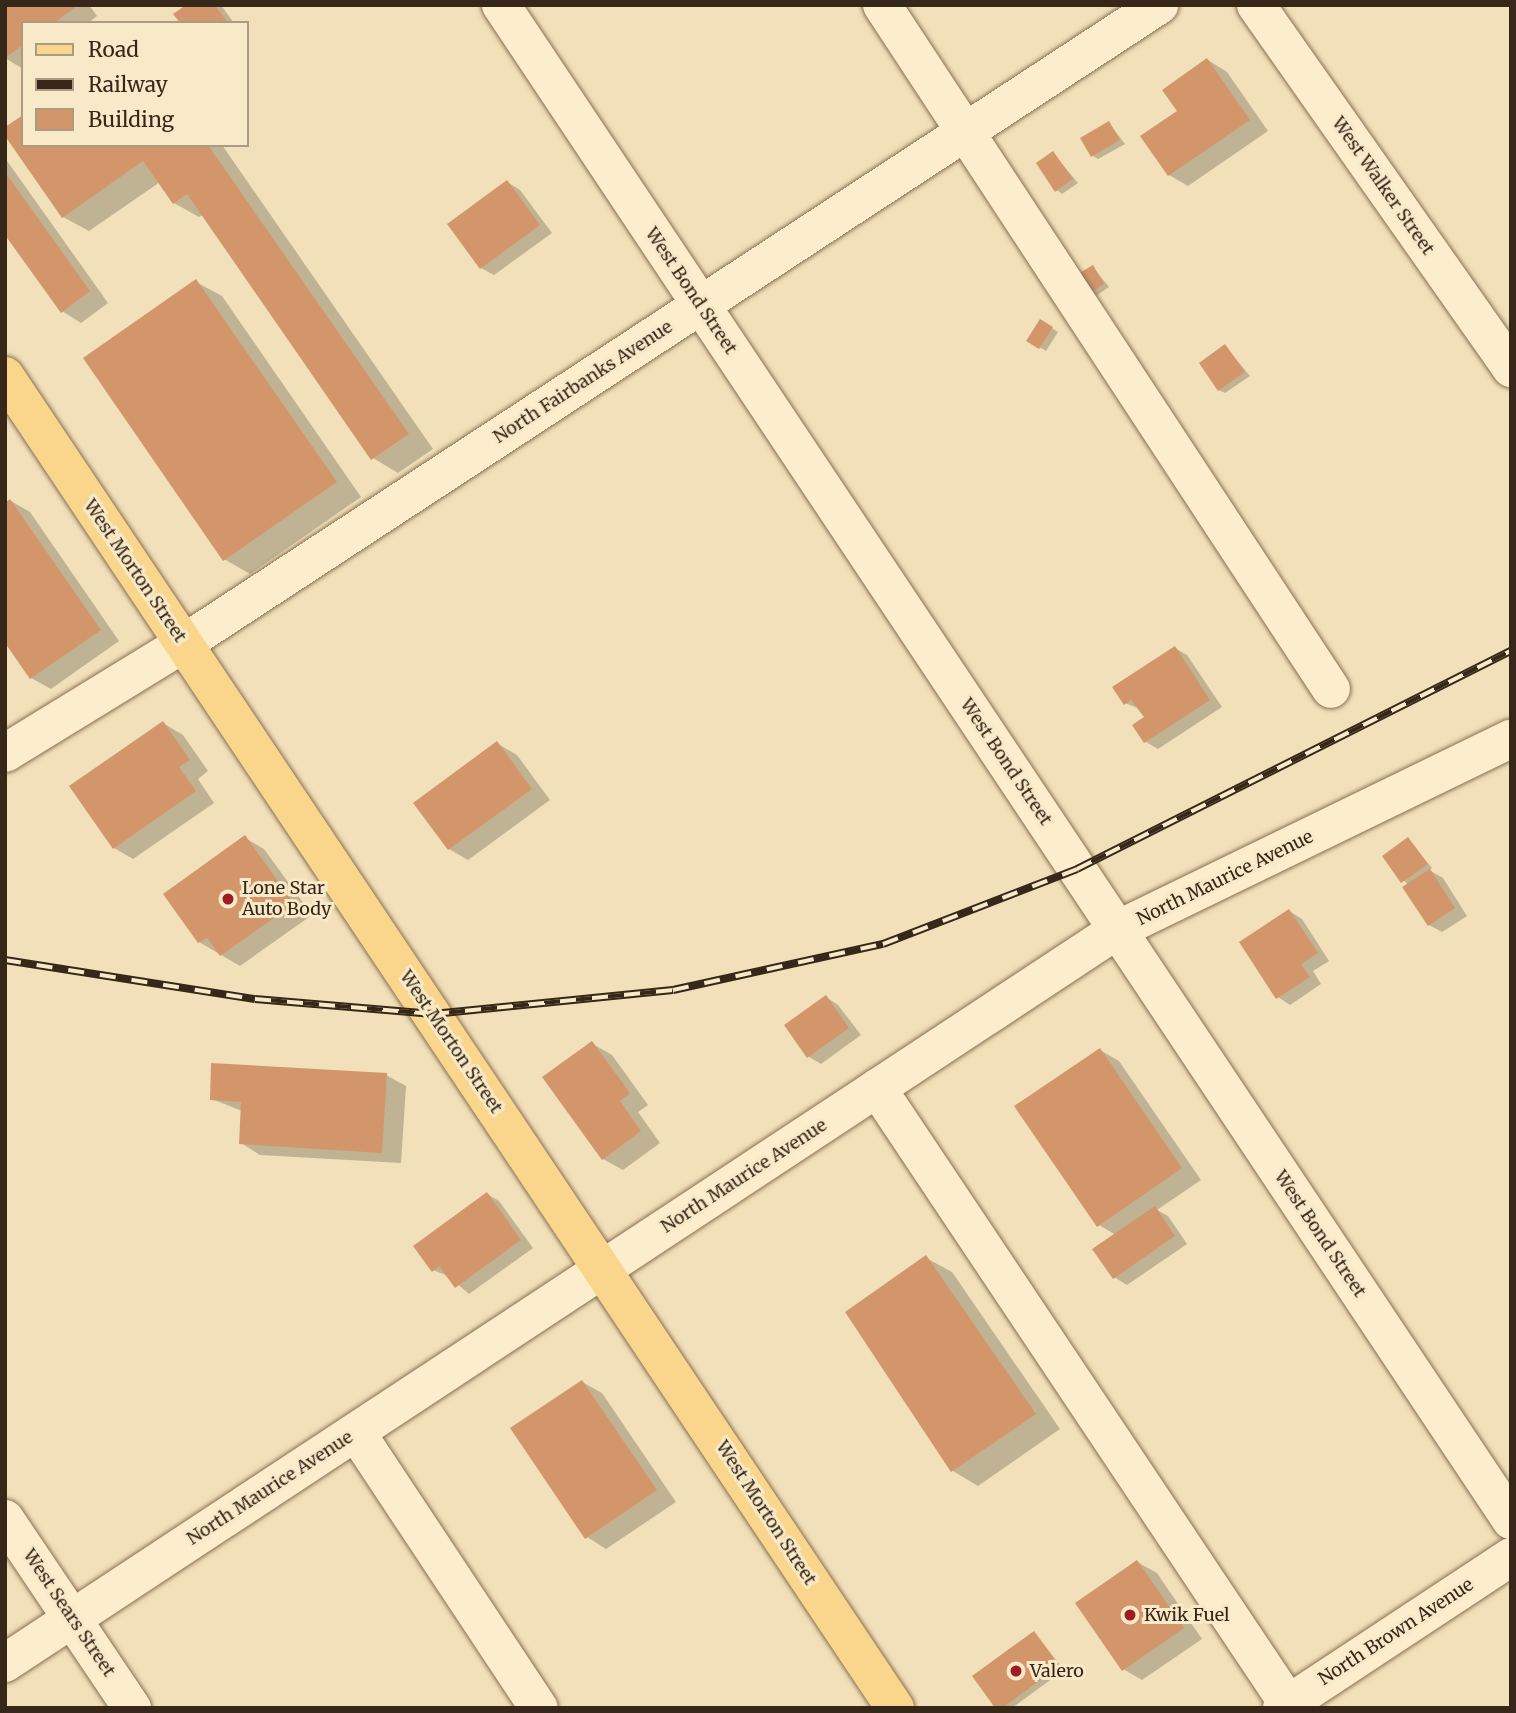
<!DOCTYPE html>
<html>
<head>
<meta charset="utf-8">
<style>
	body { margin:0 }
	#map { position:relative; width:1516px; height:1713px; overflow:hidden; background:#f1e0b9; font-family:Merriweather,serif }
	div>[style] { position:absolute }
	.shadow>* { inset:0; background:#0003 }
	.building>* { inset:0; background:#d3966b }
	.roads { filter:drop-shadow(0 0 2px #896f53) drop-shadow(0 0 2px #896f53) }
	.minor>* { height:38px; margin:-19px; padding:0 19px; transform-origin:19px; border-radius:19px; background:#fcedcd }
	.major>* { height:38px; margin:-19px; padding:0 19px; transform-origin:19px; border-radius:19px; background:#fad68c }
	.rail>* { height:8px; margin-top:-4px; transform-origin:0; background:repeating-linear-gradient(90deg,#f8eac9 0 16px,#362719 0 32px); box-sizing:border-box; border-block:2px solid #362719 }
	.dots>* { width:19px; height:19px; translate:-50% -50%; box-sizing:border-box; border:4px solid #f8eac9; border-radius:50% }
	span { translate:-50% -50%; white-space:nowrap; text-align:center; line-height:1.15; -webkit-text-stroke:6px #f8eac9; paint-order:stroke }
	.street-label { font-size:18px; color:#362719 }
	.poi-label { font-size:18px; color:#362719 }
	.left { translate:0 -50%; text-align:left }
	.frame { position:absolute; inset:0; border:7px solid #362719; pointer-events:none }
	.legend { position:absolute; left:21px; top:21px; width:228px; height:126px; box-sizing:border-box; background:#f8eac9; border:2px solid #aa9c83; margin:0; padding:9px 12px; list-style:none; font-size:21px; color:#362719 }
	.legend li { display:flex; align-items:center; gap:14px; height:35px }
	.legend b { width:35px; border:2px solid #aa9c83 }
</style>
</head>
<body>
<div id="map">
	<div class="shadow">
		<div style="clip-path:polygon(5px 5px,89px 5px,97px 16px,88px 23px,23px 23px,23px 69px,5px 58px)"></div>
		<div style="clip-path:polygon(189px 5px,221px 5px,234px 23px,182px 23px)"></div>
		<div style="clip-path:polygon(1208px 60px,1227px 72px,1268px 131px,1188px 186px,1169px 175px,1179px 111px)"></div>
		<div style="clip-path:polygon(1109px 123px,1125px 144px,1098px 159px,1093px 156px)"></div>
		<div style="clip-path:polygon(5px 133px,23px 145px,222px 145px,433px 449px,398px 473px,373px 458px,203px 215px,199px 217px,174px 203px,160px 182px,89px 231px,63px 217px)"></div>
		<div style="clip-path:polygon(1053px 153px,1078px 183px,1062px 194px,1057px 190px)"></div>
		<div style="clip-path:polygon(5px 158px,108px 303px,81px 323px,62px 311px,5px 232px)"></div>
		<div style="clip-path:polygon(507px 182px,520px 190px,552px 233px,494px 275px,481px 268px)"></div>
		<div style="clip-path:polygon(1093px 267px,1109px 287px,1096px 296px,1090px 293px)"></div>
		<div style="clip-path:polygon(196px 282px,222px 296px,361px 497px,250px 574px,224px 559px)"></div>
		<div style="clip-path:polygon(1040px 321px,1058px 332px,1046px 351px,1029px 341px)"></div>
		<div style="clip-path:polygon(1225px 346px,1250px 376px,1225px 393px,1219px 390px)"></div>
		<div style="clip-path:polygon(11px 501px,30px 512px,119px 641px,51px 689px,31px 678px)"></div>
		<div style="clip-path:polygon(1175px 648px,1187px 655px,1222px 707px,1158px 749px,1146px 742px,1146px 718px,1140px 709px,1125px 703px)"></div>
		<div style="clip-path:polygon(163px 723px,183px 735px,208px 771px,198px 779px,214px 803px,133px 859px,114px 848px)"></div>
		<div style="clip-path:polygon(498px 744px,517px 755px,550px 800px,468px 860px,449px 849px)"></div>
		<div style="clip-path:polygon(245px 838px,264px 849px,312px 915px,240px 966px,199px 942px)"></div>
		<div style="clip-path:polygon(1408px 839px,1432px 868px,1429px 870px,1443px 878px,1467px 916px,1442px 932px,1429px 925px,1408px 885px,1384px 856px)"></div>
		<div style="clip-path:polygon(1289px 911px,1302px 919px,1329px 961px,1313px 971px,1321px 984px,1290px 1005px,1278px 997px)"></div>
		<div style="clip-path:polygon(826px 997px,838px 1005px,861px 1035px,821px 1064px,809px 1057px)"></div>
		<div style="clip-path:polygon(593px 1044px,612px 1055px,648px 1105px,638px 1112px,660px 1143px,623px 1170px,603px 1159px)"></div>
		<div style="clip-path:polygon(1100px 1050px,1119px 1061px,1201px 1180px,1157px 1210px,1168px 1216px,1187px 1244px,1127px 1285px,1114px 1277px,1116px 1235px,1099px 1225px)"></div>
		<div style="clip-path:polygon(386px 1075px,406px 1086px,401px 1163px,260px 1155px,241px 1143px,242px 1111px,212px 1099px)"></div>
		<div style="clip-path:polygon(487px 1194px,499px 1201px,533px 1248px,469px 1294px,448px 1276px,433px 1270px)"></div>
		<div style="clip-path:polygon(926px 1258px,952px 1272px,1060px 1429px,978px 1486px,953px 1471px,847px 1312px)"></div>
		<div style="clip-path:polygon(582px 1382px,602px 1393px,676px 1502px,606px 1549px,587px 1537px)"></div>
		<div style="clip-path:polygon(1137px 1562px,1157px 1573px,1202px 1639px,1142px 1680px,1123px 1669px)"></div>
		<div style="clip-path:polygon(1034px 1633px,1064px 1670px,1012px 1708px,997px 1708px)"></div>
	</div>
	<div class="building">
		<div style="clip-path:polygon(5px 5px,78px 5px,54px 23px,23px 23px,23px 45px,5px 58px)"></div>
		<div style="clip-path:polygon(186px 5px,215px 5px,228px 23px,180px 23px,173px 14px)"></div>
		<div style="clip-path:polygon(1207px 58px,1250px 120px,1168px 176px,1140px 136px,1177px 111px,1162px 90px)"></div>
		<div style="clip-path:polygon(23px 115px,23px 145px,208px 145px,409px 434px,371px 460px,187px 194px,173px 204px,143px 161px,62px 218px,5px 136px,5px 127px)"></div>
		<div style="clip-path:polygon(1109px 121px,1120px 140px,1091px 157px,1080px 138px)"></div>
		<div style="clip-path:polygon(1053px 151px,1073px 179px,1055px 192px,1036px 163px)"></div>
		<div style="clip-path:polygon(5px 172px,90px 291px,61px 313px,5px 235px)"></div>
		<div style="clip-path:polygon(507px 180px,540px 225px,480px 269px,447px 224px)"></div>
		<div style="clip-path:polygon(1093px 265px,1104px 284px,1088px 294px,1076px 275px)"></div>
		<div style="clip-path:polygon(196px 279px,337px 482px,223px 561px,83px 358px)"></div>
		<div style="clip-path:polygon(1040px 319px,1053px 327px,1039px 349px,1026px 341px)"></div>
		<div style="clip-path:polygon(1225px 344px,1245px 372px,1218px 391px,1199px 363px)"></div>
		<div style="clip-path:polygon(10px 499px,101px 630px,30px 679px,5px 643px,5px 503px)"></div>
		<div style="clip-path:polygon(1175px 646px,1210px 700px,1144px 743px,1132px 725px,1144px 717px,1131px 700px,1124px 705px,1112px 687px)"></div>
		<div style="clip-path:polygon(163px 721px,190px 760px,179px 767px,196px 791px,113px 849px,69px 786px)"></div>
		<div style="clip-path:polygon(497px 741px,532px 789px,448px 850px,413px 803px)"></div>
		<div style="clip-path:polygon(245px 835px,294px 904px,220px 956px,207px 938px,198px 943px,163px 894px)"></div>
		<div style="clip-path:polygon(1408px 837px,1428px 864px,1401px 883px,1382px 856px)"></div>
		<div style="clip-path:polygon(1430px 869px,1455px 908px,1428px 926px,1402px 887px)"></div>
		<div style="clip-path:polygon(1289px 909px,1318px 953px,1301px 964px,1310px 977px,1276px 999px,1239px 942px)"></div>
		<div style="clip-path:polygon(826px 995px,849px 1028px,807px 1058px,784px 1025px)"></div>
		<div style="clip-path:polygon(592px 1041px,630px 1093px,620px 1101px,641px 1131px,602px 1160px,542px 1077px)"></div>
		<div style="clip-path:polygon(1100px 1048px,1182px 1168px,1097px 1227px,1014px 1106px)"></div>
		<div style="clip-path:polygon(211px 1063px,387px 1073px,382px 1153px,239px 1144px,241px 1102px,210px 1100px)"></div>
		<div style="clip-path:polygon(487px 1192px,521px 1240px,455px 1288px,439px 1266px,432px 1272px,413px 1246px)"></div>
		<div style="clip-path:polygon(1155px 1206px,1175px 1236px,1113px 1279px,1092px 1249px)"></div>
		<div style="clip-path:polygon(926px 1255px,1036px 1414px,951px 1472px,845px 1312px)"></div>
		<div style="clip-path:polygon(582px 1380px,657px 1490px,585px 1539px,510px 1428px)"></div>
		<div style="clip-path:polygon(1137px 1560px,1184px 1628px,1122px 1671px,1075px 1603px)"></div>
		<div style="clip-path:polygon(1034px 1631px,1060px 1666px,1002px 1708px,995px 1708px,972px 1676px)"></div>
	</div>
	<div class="roads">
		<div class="minor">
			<div style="left:501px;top:5px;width:1821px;rotate:56.31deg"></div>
			<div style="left:882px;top:5px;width:818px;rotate:56.72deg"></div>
			<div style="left:1256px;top:5px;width:444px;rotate:54.9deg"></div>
			<div style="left:5px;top:753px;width:209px;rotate:-31.5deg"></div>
			<div style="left:183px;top:644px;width:1167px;rotate:-33.21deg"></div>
			<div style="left:877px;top:1088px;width:746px;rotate:56.27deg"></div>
			<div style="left:356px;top:1432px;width:331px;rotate:56.5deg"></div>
			<div style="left:5px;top:1519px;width:228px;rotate:56.1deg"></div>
			<div style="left:5px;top:1663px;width:1332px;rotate:-33.39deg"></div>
			<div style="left:1117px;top:930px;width:438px;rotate:-25.9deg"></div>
			<div style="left:1282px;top:1708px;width:274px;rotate:-33.4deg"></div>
		</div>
		<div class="major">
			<div style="left:5px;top:376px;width:1602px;rotate:56.25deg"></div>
		</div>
	</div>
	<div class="rail">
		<div style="left:5px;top:960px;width:253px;rotate:8.9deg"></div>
		<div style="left:255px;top:999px;width:179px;rotate:4.8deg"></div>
		<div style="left:433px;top:1014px;width:241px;rotate:-5.7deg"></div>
		<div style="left:673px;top:990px;width:215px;rotate:-12.4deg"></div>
		<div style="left:883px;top:944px;width:208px;rotate:-21.1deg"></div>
		<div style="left:1077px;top:869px;width:486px;rotate:-26.7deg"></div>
	</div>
	<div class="dots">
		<div style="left:228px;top:899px;background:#9d1e20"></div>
		<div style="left:1130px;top:1615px;background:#9d1e20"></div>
		<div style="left:1016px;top:1671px;background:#9d1e20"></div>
	</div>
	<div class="street-label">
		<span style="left:1383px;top:186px;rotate:55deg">West Walker Street</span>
		<span style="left:691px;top:291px;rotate:56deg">West Bond Street</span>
		<span style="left:583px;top:382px;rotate:-33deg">North Fairbanks Avenue</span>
		<span style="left:135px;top:571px;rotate:56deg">West Morton Street</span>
		<span style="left:1006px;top:762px;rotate:56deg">West Bond Street</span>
		<span style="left:1225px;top:878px;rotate:-26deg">North Maurice Avenue</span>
		<span style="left:451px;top:1042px;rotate:56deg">West Morton Street</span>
		<span style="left:744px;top:1176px;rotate:-33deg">North Maurice Avenue</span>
		<span style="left:1320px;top:1234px;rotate:56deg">West Bond Street</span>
		<span style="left:270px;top:1488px;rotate:-33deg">North Maurice Avenue</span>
		<span style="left:766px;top:1513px;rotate:57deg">West Morton Street</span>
		<span style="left:69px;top:1613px;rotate:56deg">West Sears Street</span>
		<span style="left:1396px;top:1632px;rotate:-33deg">North Brown Avenue</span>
	</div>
	<div class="poi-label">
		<span class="left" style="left:242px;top:899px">Lone Star<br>Auto Body</span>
		<span class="left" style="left:1144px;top:1615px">Kwik Fuel</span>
		<span class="left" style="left:1030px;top:1671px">Valero</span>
	</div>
	<div class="frame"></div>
	<ul class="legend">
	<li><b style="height:9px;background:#fad68c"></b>Road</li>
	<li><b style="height:9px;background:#362719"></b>Railway</li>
	<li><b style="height:19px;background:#d3966b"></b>Building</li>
	</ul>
</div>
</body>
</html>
